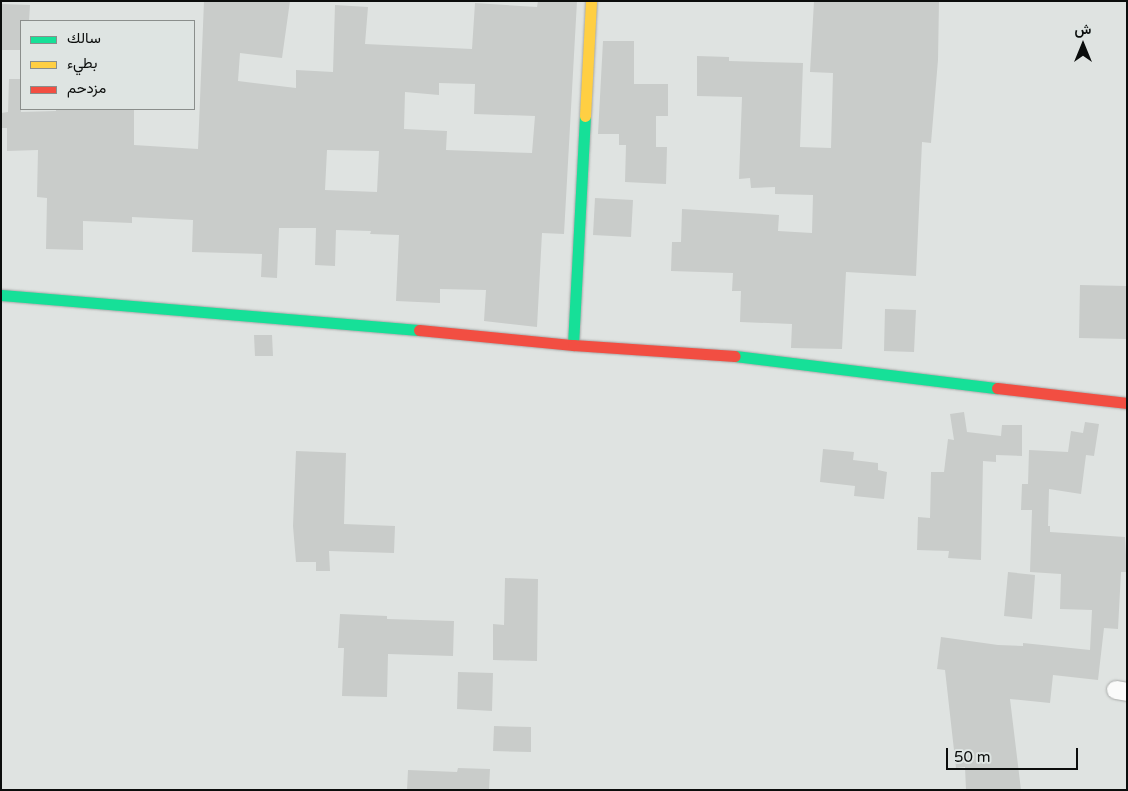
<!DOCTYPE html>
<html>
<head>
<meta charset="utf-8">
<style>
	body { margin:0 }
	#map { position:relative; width:1128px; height:791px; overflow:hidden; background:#dfe3e1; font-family:"Varela Round",Vazirmatn,sans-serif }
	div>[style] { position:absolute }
	.building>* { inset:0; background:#c9ccca }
	.roads { filter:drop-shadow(0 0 1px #a7a9a8) drop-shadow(0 0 1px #a7a9a8) }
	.street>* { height:18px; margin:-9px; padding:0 9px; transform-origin:9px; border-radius:9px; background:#fafbfa }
	.fast>* { height:11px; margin:-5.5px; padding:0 5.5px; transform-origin:5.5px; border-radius:5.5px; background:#16e098 }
	.slow>* { height:11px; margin:-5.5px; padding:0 5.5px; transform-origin:5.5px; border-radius:5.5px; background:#ffcf43 }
	.jam>* { height:11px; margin:-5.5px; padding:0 5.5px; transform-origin:5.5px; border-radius:5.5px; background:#f24e42 }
	span { translate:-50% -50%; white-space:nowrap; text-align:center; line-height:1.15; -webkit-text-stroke:4.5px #dee4e2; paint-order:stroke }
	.frame { position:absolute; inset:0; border:2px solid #0b0d0c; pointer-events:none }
	.legend { position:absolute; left:20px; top:20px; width:175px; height:90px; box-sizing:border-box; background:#dee4e2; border:1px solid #8a8e8c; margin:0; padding:6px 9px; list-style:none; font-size:15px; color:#0b0d0c }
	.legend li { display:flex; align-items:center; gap:10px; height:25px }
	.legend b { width:25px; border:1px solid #8a8e8c }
	.north { position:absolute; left:1058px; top:20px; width:50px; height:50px; -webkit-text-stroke:4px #dee4e2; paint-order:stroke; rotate:0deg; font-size:14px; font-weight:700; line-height:20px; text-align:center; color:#0b0d0c }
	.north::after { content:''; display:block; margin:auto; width:18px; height:22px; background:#0b0d0c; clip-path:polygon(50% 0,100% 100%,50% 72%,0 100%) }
	.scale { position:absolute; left:946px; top:748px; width:132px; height:22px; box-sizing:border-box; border:2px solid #0b0d0c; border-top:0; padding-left:6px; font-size:15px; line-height:18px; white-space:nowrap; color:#0b0d0c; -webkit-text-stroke:4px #dee4e2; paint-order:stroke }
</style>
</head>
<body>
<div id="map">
	<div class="building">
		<div style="clip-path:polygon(evenodd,204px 1px,290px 1px,282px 58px,240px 53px,238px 81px,296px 88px,296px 70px,333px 72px,335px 5px,368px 7px,365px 44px,472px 49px,475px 3px,537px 7px,538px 1px,577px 1px,564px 234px,542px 233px,537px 327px,484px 321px,486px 290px,440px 289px,440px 303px,396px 301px,399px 235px,370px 234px,371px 231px,336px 230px,335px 266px,315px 265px,316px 228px,279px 228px,277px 278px,261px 277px,262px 254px,192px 252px,193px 220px,132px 217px,132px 223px,83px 221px,83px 250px,46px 249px,47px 198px,37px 197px,38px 150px,7px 151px,7px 128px,1px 128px,1px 113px,8px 112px,9px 79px,21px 79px,21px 112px,56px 111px,56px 109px,134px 109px,134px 145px,198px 149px,204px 1px,439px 83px,475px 84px,474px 114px,535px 116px,532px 153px,446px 150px,447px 131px,404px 129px,405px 92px,439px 95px,439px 83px,204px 1px,327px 150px,379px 151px,377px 192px,325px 190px,327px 150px)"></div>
		<div style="clip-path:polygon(814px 1px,939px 1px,938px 60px,931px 143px,922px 142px,916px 276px,846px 272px,842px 349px,791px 348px,792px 324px,740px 322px,741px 291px,732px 291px,733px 273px,671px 271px,672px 242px,681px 242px,682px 209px,779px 215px,778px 231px,812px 233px,813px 195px,775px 194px,775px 187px,751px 188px,750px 178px,739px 179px,742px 97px,697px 96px,697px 56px,729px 57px,729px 61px,803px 63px,800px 147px,831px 148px,833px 73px,810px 72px)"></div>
		<div style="clip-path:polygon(1px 4px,30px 5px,29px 21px,21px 21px,21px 50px,1px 50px)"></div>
		<div style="clip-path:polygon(603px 41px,634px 41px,634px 84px,668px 84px,668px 116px,656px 116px,656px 147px,667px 147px,666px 184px,625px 182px,626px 145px,619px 145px,619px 134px,598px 134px)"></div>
		<div style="clip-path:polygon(595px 198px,633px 200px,631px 237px,593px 235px)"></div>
		<div style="clip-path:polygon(1080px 285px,1127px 286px,1127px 339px,1079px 338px)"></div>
		<div style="clip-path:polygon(885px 309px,916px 310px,914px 352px,884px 351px)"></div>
		<div style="clip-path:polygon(254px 335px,272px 335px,273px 356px,255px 356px)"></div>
		<div style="clip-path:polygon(964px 412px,967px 432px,1001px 436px,1002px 425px,1022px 425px,1022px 456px,996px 455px,996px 462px,983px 461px,981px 560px,948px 558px,949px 551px,917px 550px,918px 517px,930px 518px,931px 472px,944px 472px,948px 439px,954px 440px,950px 414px)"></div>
		<div style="clip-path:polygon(1085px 422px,1099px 424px,1094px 456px,1086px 455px,1081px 494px,1049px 489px,1048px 526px,1050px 526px,1050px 532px,1125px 537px,1127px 572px,1121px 572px,1118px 629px,1104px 628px,1098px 680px,1053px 675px,1050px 703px,1010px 699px,1021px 790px,966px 790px,965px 767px,956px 768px,945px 670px,937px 669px,941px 637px,998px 645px,1023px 646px,1023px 643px,1090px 650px,1092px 610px,1060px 609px,1061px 574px,1030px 572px,1032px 510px,1021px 510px,1022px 484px,1028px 484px,1029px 450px,1068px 452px,1071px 431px,1083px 433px)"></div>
		<div style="clip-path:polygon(823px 449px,854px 452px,853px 460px,878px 463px,878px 470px,887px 472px,884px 499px,854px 496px,855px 486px,820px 482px)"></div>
		<div style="clip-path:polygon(296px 451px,346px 453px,344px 524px,395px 526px,394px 553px,329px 551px,330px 571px,316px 571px,316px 562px,296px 562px,293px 526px)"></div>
		<div style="clip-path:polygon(1008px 572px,1035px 575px,1032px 619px,1004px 616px)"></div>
		<div style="clip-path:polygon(505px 578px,538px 579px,537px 661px,493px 660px,493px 624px,504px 625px)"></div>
		<div style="clip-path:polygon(340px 614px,387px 616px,387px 619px,454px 621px,453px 656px,388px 654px,387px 697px,342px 696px,344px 648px,338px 648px)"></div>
		<div style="clip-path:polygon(458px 672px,493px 673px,492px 711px,457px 709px)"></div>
		<div style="clip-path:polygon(494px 726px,531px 727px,531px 752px,493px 751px)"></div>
		<div style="clip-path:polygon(458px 768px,490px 769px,489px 790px,407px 790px,408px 770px,457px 772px)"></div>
	</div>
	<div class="roads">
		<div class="street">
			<div style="left:1116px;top:690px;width:11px;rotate:10deg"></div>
		</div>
		<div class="fast">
			<div style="left:1px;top:295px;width:419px;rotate:4.8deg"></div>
			<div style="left:573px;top:345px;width:229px;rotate:-87deg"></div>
			<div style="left:735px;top:356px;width:264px;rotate:7deg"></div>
		</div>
		<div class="slow">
			<div style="left:585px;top:116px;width:115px;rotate:-87deg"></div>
		</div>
		<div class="jam">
			<div style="left:419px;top:330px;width:155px;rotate:5.6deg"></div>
			<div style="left:573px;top:345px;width:162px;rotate:3.9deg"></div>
			<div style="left:997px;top:388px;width:131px;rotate:6.6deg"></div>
		</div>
	</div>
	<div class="frame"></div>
	<ul class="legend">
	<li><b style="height:6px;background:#16e098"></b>سالك</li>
	<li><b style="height:6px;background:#ffcf43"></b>بطيء</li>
	<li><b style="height:6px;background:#f24e42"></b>مزدحم</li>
	</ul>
	<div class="north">ش</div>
	<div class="scale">50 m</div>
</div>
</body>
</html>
